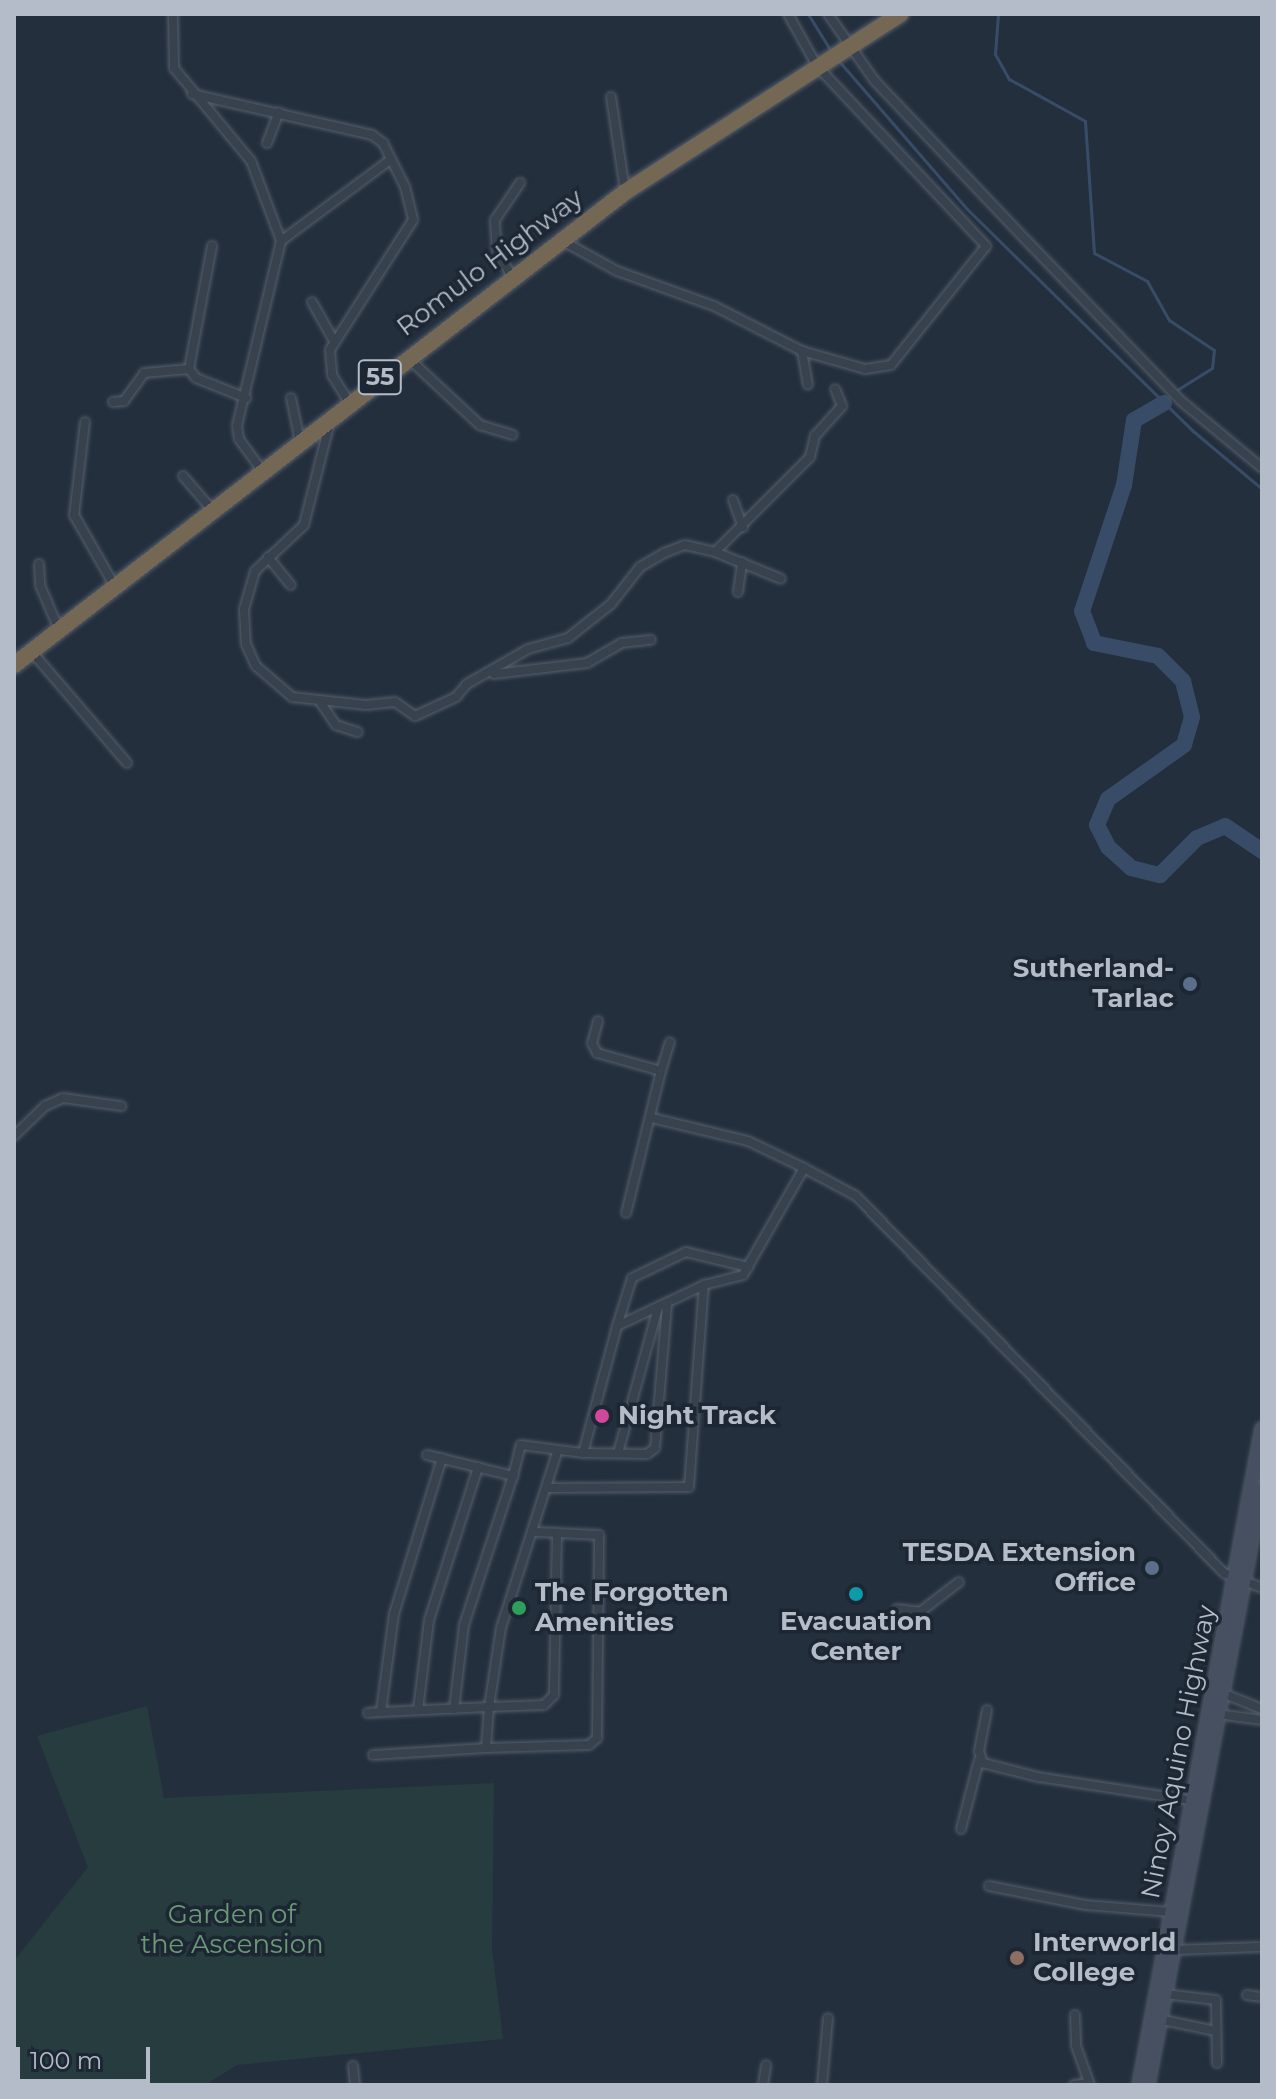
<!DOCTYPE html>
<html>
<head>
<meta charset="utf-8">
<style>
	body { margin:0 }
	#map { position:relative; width:1276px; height:2099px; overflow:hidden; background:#242f3e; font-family:Montserrat,sans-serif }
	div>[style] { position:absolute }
	.green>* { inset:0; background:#263c3f }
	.stream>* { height:3px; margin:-1.5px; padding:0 1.5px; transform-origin:1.5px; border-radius:1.5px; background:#394c67 }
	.river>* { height:16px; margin:-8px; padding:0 8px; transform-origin:8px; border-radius:8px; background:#394c67 }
	.roads { filter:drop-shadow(0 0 2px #565f6c) drop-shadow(0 0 2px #565f6c) }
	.street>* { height:8px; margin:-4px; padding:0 4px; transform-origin:4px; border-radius:4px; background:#38414e }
	.secondary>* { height:12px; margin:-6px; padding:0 6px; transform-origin:6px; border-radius:6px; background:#465061 }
	.highway>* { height:16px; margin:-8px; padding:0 8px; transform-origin:8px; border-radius:8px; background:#746855 }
	.dots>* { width:22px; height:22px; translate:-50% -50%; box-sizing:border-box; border:4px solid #1d2633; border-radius:50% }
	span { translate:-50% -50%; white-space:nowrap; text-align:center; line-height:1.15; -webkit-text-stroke:7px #1d2633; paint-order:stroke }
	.shield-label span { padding:2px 6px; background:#1d2633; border:2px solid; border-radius:6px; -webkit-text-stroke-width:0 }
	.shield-label { font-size:24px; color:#b4bcc9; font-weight:700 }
	.street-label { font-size:26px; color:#b4bcc9 }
	.poi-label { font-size:26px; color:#b4bcc9; font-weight:700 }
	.right { translate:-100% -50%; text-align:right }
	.left { translate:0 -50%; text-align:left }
	.park-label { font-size:26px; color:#6b9a76 }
	.frame { position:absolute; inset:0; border:16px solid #b4bcc9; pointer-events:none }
	.scale { position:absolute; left:16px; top:2047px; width:134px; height:36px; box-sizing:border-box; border:4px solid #b4bcc9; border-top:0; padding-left:10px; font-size:24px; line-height:28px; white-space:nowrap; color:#b4bcc9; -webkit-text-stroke:6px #1d2633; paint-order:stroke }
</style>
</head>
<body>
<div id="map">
	<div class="green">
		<div style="clip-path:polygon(147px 1706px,164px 1798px,494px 1783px,492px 1950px,503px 2039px,237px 2065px,205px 2085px,90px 2085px,88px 2078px,81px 2085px,14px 2085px,14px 1961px,88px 1867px,37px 1736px)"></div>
	</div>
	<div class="stream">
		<div style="left:808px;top:14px;width:44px;rotate:58.1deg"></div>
		<div style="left:998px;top:14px;width:40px;rotate:94.3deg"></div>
		<div style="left:995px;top:54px;width:29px;rotate:61deg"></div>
		<div style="left:1009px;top:79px;width:87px;rotate:28.9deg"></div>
		<div style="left:1085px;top:121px;width:132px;rotate:86.1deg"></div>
		<div style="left:1094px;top:253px;width:60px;rotate:27.8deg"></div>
		<div style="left:1147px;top:281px;width:45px;rotate:60.6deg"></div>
		<div style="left:1169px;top:320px;width:54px;rotate:33.7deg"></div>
		<div style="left:1214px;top:350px;width:18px;rotate:96deg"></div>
		<div style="left:1212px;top:368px;width:40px;rotate:148deg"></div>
		<div style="left:838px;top:60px;width:197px;rotate:49.1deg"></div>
		<div style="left:967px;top:209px;width:317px;rotate:44.5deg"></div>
		<div style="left:1193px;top:431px;width:90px;rotate:40deg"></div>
	</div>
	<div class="river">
		<div style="left:1164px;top:403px;width:34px;rotate:150deg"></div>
		<div style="left:1134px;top:420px;width:66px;rotate:98.7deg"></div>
		<div style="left:1124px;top:485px;width:133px;rotate:108.4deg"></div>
		<div style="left:1082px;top:611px;width:34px;rotate:69deg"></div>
		<div style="left:1094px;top:643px;width:65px;rotate:11.5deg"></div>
		<div style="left:1158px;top:656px;width:35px;rotate:45deg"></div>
		<div style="left:1183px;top:681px;width:37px;rotate:76deg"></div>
		<div style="left:1192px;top:717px;width:29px;rotate:106deg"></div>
		<div style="left:1184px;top:745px;width:93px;rotate:144.6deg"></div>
		<div style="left:1108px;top:799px;width:28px;rotate:113deg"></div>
		<div style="left:1097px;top:825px;width:25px;rotate:63deg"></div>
		<div style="left:1108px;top:847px;width:31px;rotate:42deg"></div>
		<div style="left:1131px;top:868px;width:30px;rotate:14deg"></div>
		<div style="left:1160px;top:875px;width:52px;rotate:-45deg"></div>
		<div style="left:1197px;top:838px;width:30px;rotate:-23deg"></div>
		<div style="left:1225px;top:826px;width:45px;rotate:34deg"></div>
	</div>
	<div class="roads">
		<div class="street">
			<div style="left:173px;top:14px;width:54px;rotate:88.9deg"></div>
			<div style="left:174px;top:68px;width:121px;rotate:50.4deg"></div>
			<div style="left:251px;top:161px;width:85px;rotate:69.4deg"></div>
			<div style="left:281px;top:241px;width:190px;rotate:103.4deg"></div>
			<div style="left:237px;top:426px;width:13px;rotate:81deg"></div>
			<div style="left:239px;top:439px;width:41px;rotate:54deg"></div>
			<div style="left:788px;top:14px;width:60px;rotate:60.9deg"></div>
			<div style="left:817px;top:66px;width:247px;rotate:46.8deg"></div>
			<div style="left:986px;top:246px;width:152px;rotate:128.6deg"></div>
			<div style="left:891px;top:365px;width:26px;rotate:171deg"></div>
			<div style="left:865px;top:369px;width:66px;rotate:-164.1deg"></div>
			<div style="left:828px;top:14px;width:82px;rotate:55deg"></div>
			<div style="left:875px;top:81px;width:221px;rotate:46.5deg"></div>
			<div style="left:1027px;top:241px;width:222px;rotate:46.1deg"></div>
			<div style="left:1181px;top:401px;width:105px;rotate:39.6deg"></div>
			<div style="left:192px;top:94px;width:185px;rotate:12.8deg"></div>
			<div style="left:372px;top:135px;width:14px;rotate:36deg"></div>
			<div style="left:383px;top:143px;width:49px;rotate:63.4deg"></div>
			<div style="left:405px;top:187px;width:34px;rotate:76deg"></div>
			<div style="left:413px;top:220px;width:154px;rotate:122.6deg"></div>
			<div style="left:330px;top:350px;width:25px;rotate:85deg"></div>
			<div style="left:332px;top:375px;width:32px;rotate:58deg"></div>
			<div style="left:611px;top:97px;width:95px;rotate:81.5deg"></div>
			<div style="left:267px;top:143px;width:33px;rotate:-69deg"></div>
			<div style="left:561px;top:240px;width:64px;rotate:29deg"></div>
			<div style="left:617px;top:271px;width:103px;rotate:19.8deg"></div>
			<div style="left:714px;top:306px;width:99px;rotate:27.1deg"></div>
			<div style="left:802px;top:351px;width:34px;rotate:80deg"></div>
			<div style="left:281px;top:241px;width:136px;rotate:-36.6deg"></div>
			<div style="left:212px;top:246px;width:125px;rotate:100.6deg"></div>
			<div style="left:189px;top:369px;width:11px;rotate:52deg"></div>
			<div style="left:196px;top:378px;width:54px;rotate:21.8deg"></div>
			<div style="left:512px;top:276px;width:28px;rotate:-122deg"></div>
			<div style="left:497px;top:252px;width:32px;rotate:-94deg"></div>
			<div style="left:495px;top:220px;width:45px;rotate:-56deg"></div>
			<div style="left:312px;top:302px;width:45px;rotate:60.6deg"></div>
			<div style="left:407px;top:357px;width:100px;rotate:43deg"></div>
			<div style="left:480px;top:425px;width:34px;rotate:17deg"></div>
			<div style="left:291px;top:398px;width:45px;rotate:78.4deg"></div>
			<div style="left:113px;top:402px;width:11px;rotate:-5deg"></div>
			<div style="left:124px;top:401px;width:34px;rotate:-54deg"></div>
			<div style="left:144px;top:373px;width:45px;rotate:-5.1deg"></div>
			<div style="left:85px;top:422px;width:94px;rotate:96.7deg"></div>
			<div style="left:74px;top:515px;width:83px;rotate:60.3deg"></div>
			<div style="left:330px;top:422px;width:106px;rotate:104.2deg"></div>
			<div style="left:304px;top:525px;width:67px;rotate:136.8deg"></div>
			<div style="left:255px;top:571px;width:40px;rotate:106deg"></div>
			<div style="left:244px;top:609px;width:35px;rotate:87deg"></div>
			<div style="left:246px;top:644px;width:24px;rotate:66deg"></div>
			<div style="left:256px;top:666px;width:48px;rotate:40.7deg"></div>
			<div style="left:292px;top:697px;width:74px;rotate:6.2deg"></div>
			<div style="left:366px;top:705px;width:29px;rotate:-6deg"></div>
			<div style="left:395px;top:702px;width:24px;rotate:35deg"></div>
			<div style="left:415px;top:716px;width:45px;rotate:-24.9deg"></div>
			<div style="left:456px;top:697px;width:17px;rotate:-50deg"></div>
			<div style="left:467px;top:684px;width:70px;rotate:-29.8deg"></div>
			<div style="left:528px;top:649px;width:41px;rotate:-15.4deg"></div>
			<div style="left:568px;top:638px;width:55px;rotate:-38.3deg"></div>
			<div style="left:611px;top:604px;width:47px;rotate:-51.9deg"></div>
			<div style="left:640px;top:567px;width:28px;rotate:-30deg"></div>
			<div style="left:664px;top:553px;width:22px;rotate:-21deg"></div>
			<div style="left:685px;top:545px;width:31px;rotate:13deg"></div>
			<div style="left:715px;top:552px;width:134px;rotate:-45deg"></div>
			<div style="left:810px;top:457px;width:22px;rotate:-77deg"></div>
			<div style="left:815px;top:436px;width:40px;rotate:-48deg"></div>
			<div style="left:842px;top:406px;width:18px;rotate:-112deg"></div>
			<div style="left:183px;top:476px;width:46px;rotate:49.4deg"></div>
			<div style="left:733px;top:500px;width:29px;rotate:70deg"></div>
			<div style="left:715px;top:552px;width:71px;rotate:22.2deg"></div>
			<div style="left:268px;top:557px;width:36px;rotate:51deg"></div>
			<div style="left:39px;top:564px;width:21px;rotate:87deg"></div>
			<div style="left:40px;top:585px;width:49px;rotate:67.1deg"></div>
			<div style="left:738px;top:592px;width:30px;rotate:-82deg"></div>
			<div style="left:32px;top:652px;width:146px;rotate:49.4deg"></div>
			<div style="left:494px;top:674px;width:94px;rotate:-6.7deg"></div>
			<div style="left:587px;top:663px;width:39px;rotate:-30deg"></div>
			<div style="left:621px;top:643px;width:30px;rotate:-6deg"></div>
			<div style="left:321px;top:703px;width:27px;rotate:56deg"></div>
			<div style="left:336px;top:725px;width:23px;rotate:18deg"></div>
			<div style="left:598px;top:1021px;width:23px;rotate:105deg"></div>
			<div style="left:592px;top:1043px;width:11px;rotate:63deg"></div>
			<div style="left:597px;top:1053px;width:66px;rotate:15.7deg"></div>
			<div style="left:661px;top:1071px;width:146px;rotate:103.8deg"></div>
			<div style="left:661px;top:1071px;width:30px;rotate:-73deg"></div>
			<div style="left:652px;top:1118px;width:99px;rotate:13.5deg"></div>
			<div style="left:748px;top:1141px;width:62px;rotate:25.7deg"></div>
			<div style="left:14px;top:1136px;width:43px;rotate:-44.1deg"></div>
			<div style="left:45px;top:1106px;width:20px;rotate:-24deg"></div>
			<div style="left:63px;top:1098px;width:59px;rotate:7.9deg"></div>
			<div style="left:617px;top:1326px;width:50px;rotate:-72.6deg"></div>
			<div style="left:632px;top:1278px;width:60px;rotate:-25.7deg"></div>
			<div style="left:686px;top:1252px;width:64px;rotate:13.6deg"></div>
			<div style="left:583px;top:1453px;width:64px;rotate:0.9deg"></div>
			<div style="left:647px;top:1454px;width:10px;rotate:-37deg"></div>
			<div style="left:655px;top:1448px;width:144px;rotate:-85.2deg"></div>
			<div style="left:618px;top:1453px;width:150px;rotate:-74.6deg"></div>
			<div style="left:427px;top:1455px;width:89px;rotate:13.7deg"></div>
			<div style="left:513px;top:1476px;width:32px;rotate:-76deg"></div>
			<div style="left:521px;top:1445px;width:63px;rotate:7.4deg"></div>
			<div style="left:583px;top:1453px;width:131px;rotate:-75deg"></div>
			<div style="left:617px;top:1326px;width:96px;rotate:-25.2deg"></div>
			<div style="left:704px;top:1285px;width:40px;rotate:-14.4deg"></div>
			<div style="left:743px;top:1275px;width:123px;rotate:-60.3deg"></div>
			<div style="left:804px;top:1168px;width:59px;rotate:28.3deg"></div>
			<div style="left:856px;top:1196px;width:527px;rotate:45.69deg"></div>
			<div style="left:1224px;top:1573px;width:41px;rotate:21.5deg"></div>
			<div style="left:442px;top:1458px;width:163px;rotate:107.1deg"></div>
			<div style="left:394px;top:1614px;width:99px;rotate:97.6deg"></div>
			<div style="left:381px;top:1712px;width:108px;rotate:-2.7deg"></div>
			<div style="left:489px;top:1707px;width:80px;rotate:-81.4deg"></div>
			<div style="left:501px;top:1628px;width:185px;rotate:-72.3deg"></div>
			<div style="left:547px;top:1488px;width:142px;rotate:-0.4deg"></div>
			<div style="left:689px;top:1487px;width:203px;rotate:-85.8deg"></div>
			<div style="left:532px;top:1532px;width:25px;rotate:2deg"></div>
			<div style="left:557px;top:1533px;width:162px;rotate:91.1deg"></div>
			<div style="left:554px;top:1695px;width:14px;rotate:135deg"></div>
			<div style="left:544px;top:1705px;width:55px;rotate:177.9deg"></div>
			<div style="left:489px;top:1707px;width:41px;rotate:94.2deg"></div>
			<div style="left:486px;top:1748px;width:103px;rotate:-1.7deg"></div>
			<div style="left:589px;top:1745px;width:11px;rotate:-41deg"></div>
			<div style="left:597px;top:1738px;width:203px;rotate:-89.4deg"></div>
			<div style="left:599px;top:1535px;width:42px;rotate:-177.3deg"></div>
			<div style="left:897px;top:1609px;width:23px;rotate:7deg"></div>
			<div style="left:920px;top:1612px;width:49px;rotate:-37.6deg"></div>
			<div style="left:1222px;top:1693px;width:43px;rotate:21.8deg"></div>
			<div style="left:454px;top:1709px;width:85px;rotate:-83.2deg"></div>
			<div style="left:464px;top:1625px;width:157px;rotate:-71.8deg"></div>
			<div style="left:418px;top:1710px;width:91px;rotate:-83deg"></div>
			<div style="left:429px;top:1620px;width:161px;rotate:-72.2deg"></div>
			<div style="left:987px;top:1710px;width:42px;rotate:101deg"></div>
			<div style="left:979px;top:1751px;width:13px;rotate:72deg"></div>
			<div style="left:983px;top:1763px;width:57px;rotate:14.3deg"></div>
			<div style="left:1038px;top:1777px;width:159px;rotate:8.7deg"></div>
			<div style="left:368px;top:1713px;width:13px;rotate:-4deg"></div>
			<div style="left:1217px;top:1714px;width:45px;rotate:7.6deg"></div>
			<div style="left:373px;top:1755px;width:113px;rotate:-3.5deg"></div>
			<div style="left:961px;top:1829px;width:71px;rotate:-75.4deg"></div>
			<div style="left:989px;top:1886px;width:98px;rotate:11.2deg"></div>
			<div style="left:1085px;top:1905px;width:86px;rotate:4.7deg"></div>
			<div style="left:1174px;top:1950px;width:86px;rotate:-2deg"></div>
			<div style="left:1165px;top:1994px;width:51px;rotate:6.7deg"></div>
			<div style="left:1216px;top:2000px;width:63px;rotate:89.1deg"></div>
			<div style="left:1247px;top:1995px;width:15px;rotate:8deg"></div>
			<div style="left:1075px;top:2015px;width:31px;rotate:88deg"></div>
			<div style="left:1076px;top:2046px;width:41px;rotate:70.3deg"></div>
			<div style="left:1158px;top:2019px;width:59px;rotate:11.7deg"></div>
			<div style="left:353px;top:2066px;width:19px;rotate:84deg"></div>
			<div style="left:763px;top:2085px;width:20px;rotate:-81deg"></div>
			<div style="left:822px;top:2085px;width:67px;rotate:-84.9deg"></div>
			<div style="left:1074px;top:2085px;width:15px;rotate:-8deg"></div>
		</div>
		<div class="secondary">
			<div style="left:1139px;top:2085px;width:668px;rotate:-79.4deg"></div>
			<div style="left:1148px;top:2085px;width:608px;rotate:-79.19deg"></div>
		</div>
		<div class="highway">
			<div style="left:14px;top:665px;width:773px;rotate:-37.74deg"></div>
			<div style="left:625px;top:192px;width:328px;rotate:-32.9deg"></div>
		</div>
	</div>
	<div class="dots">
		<div style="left:1190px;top:984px;background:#5c6f8a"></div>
		<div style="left:602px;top:1416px;background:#d1479c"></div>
		<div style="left:1152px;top:1568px;background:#5c6f8a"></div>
		<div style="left:856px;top:1594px;background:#0f9aa8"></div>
		<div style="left:519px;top:1608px;background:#2e9e5b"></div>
		<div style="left:1017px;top:1958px;background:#8d6e63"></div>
	</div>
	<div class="shield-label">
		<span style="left:380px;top:377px">55</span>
	</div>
	<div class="street-label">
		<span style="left:490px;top:263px;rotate:-37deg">Romulo Highway</span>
		<span style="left:1179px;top:1752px;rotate:-79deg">Ninoy Aquino Highway</span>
	</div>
	<div class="poi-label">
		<span class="right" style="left:1174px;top:984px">Sutherland-<br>Tarlac</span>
		<span class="left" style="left:618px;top:1416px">Night Track</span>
		<span class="right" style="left:1136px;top:1568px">TESDA Extension<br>Office</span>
		<span class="left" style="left:535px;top:1608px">The Forgotten<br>Amenities</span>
		<span style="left:856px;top:1637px">Evacuation<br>Center</span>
		<span class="left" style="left:1033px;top:1958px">Interworld<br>College</span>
	</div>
	<div class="park-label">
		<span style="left:232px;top:1930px">Garden of<br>the Ascension</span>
	</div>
	<div class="frame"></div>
	<div class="scale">100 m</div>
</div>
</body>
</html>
